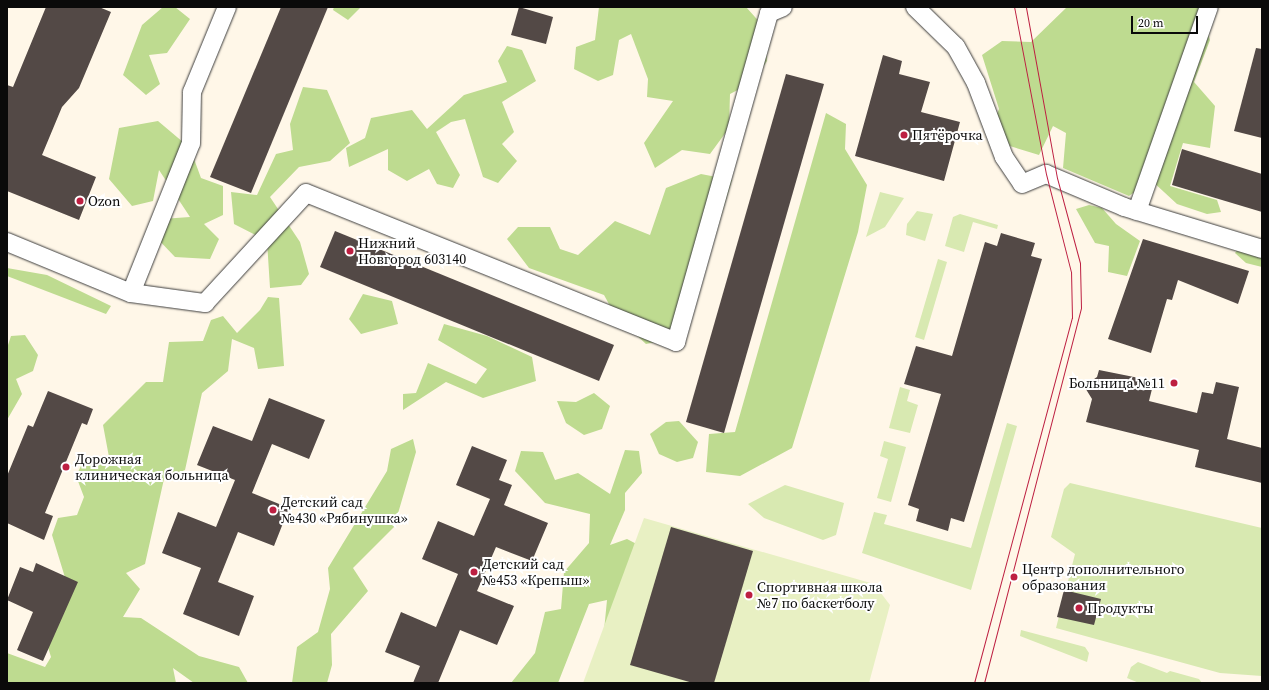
<!DOCTYPE html>
<html>
<head>
<meta charset="utf-8">
<style>
	body { margin:0 }
	#map { position:relative; width:1269px; height:690px; overflow:hidden; background:#fff7e8; font-family:"Source Serif 4",serif }
	div>[style] { position:absolute }
	.green>* { inset:0; background:#d8e9b1 }
	.forest>* { inset:0; background:#bedb90 }
	.pitch>* { inset:0; background:#e8f0c3 }
	.building>* { inset:0; background:#534946 }
	.roads { filter:drop-shadow(0 0 1px #3d3d3d) drop-shadow(0 0 1px #3d3d3d) }
	.street>* { height:18px; margin:-9px; padding:0 9px; transform-origin:9px; border-radius:9px; background:#fff }
	.tram>* { height:1px; margin:-0.5px; padding:0 0.5px; transform-origin:0.5px; border-radius:0.5px; background:#bd1f41 }
	.dots>* { width:11px; height:11px; translate:-50% -50%; box-sizing:border-box; border:2px solid #fff; border-radius:50% }
	span { translate:-50% -50%; white-space:nowrap; text-align:center; line-height:1.15; -webkit-text-stroke:4px #fff; paint-order:stroke }
	.poi-label { font-size:14px; color:#0a0a0a }
	.left { translate:0 -50%; text-align:left }
	.right { translate:-100% -50%; text-align:right }
	.frame { position:absolute; inset:0; border:8px solid #0a0a0a; pointer-events:none }
	.scale { position:absolute; left:1131px; top:16px; width:67px; height:18px; box-sizing:border-box; border:2px solid #0a0a0a; border-top:0; padding-left:5px; font-size:12px; line-height:14px; white-space:nowrap; color:#0a0a0a; -webkit-text-stroke:3px #fff; paint-order:stroke }
</style>
</head>
<body>
<div id="map">
	<div class="green">
		<div style="clip-path:polygon(880px 192px,904px 198px,885px 227px,866px 237px)"></div>
		<div style="clip-path:polygon(917px 211px,933px 214px,925px 241px,906px 235px,907px 224px)"></div>
		<div style="clip-path:polygon(960px 214px,998px 225px,997px 229px,973px 222px,964px 252px,945px 246px,953px 217px)"></div>
		<div style="clip-path:polygon(938px 259px,947px 262px,924px 340px,915px 337px)"></div>
		<div style="clip-path:polygon(900px 387px,910px 390px,907px 401px,918px 405px,910px 433px,889px 428px)"></div>
		<div style="clip-path:polygon(1007px 423px,1017px 426px,971px 590px,862px 553px,874px 512px,887px 515px,884px 524px,971px 548px)"></div>
		<div style="clip-path:polygon(884px 441px,906px 447px,891px 502px,877px 498px,888px 459px,880px 456px)"></div>
		<div style="clip-path:polygon(1070px 483px,1262px 528px,1262px 676px,1220px 673px,1056px 628px,1075px 554px,1051px 537px,1064px 489px)"></div>
		<div style="clip-path:polygon(785px 485px,844px 503px,836px 535px,823px 540px,764px 518px,748px 504px)"></div>
		<div style="clip-path:polygon(1021px 630px,1085px 647px,1089px 653px,1087px 662px,1020px 636px)"></div>
		<div style="clip-path:polygon(1138px 662px,1167px 673px,1170px 671px,1199px 679px,1202px 683px,1139px 683px,1127px 678px,1131px 667px)"></div>
	</div>
	<div class="forest">
		<div style="clip-path:polygon(163px 7px,175px 7px,190px 19px,167px 53px,149px 55px,160px 84px,146px 95px,123px 75px,142px 25px)"></div>
		<div style="clip-path:polygon(334px 7px,361px 7px,348px 20px,333px 10px)"></div>
		<div style="clip-path:polygon(599px 7px,746px 7px,764px 27px,767px 61px,753px 82px,730px 94px,729px 128px,710px 154px,682px 150px,655px 168px,644px 143px,673px 101px,647px 97px,648px 79px,631px 34px,619px 40px,613px 75px,598px 81px,574px 69px,576px 47px,595px 40px)"></div>
		<div style="clip-path:polygon(1067px 7px,1200px 7px,1210px 40px,1194px 82px,1215px 106px,1210px 148px,1183px 143px,1170px 186px,1217px 200px,1221px 212px,1207px 214px,1177px 204px,1151px 180px,1129px 196px,1063px 168px,1066px 133px,1053px 126px,1039px 155px,1003px 144px,990px 131px,999px 109px,982px 55px,1002px 41px,1031px 42px)"></div>
		<div style="clip-path:polygon(507px 46px,522px 50px,536px 81px,502px 102px,514px 132px,502px 144px,517px 161px,498px 183px,483px 177px,465px 119px,451px 122px,436px 132px,460px 175px,453px 188px,437px 184px,429px 169px,407px 181px,388px 170px,388px 149px,349px 167px,346px 148px,365px 138px,371px 118px,412px 110px,427px 129px,464px 95px,507px 82px,498px 61px)"></div>
		<div style="clip-path:polygon(303px 87px,327px 90px,350px 143px,330px 161px,299px 167px,270px 197px,300px 242px,309px 274px,301px 285px,270px 288px,267px 241px,234px 224px,231px 192px,257px 195px,276px 154px,293px 150px,290px 124px)"></div>
		<div style="clip-path:polygon(826px 113px,846px 124px,845px 149px,867px 185px,858px 232px,792px 448px,740px 476px,706px 472px,709px 434px,735px 432px)"></div>
		<div style="clip-path:polygon(158px 121px,190px 148px,201px 178px,223px 186px,223px 215px,204px 224px,219px 239px,210px 259px,175px 257px,153px 234px,162px 219px,190px 217px,159px 170px,153px 201px,132px 206px,109px 179px,119px 128px)"></div>
		<div style="clip-path:polygon(701px 174px,732px 180px,685px 336px,646px 344px,615px 315px,604px 295px,529px 268px,507px 239px,518px 227px,550px 227px,560px 249px,578px 255px,615px 221px,650px 235px,666px 188px)"></div>
		<div style="clip-path:polygon(1089px 205px,1102px 208px,1116px 224px,1140px 241px,1127px 276px,1108px 272px,1109px 246px,1095px 243px,1076px 209px)"></div>
		<div style="clip-path:polygon(1242px 244px,1262px 249px,1262px 267px,1246px 263px,1235px 253px)"></div>
		<div style="clip-path:polygon(7px 268px,47px 275px,111px 306px,106px 314px,7px 276px)"></div>
		<div style="clip-path:polygon(363px 294px,392px 301px,398px 324px,361px 334px,349px 319px)"></div>
		<div style="clip-path:polygon(268px 297px,279px 298px,284px 366px,258px 369px,254px 348px,232px 339px,228px 371px,202px 393px,185px 470px,164px 479px,145px 564px,126px 573px,140px 589px,123px 617px,141px 618px,199px 656px,239px 667px,248px 683px,194px 683px,173px 668px,176px 683px,7px 683px,7px 653px,45px 667px,51px 657px,43px 631px,67px 584px,52px 535px,58px 518px,77px 515px,84px 497px,76px 476px,85px 458px,109px 457px,103px 425px,146px 382px,163px 382px,169px 342px,203px 341px,211px 320px,223px 316px,237px 333px,260px 310px)"></div>
		<div style="clip-path:polygon(444px 324px,487px 336px,532px 357px,536px 381px,483px 398px,446px 382px,403px 410px,403px 394px,416px 393px,428px 363px,476px 384px,487px 369px,438px 340px)"></div>
		<div style="clip-path:polygon(25px 335px,38px 355px,33px 371px,16px 379px,22px 394px,7px 420px,7px 348px,11px 336px)"></div>
		<div style="clip-path:polygon(594px 393px,610px 406px,602px 429px,584px 435px,566px 423px,557px 401px,576px 402px)"></div>
		<div style="clip-path:polygon(679px 421px,698px 442px,693px 458px,677px 462px,659px 454px,650px 434px,666px 422px)"></div>
		<div style="clip-path:polygon(413px 439px,416px 452px,394px 527px,353px 568px,368px 591px,331px 634px,332px 665px,327px 683px,292px 683px,297px 647px,318px 632px,330px 589px,328px 568px,387px 471px,391px 449px)"></div>
		<div style="clip-path:polygon(625px 450px,639px 451px,642px 473px,625px 493px,625px 510px,610px 545px,627px 539px,650px 551px,603px 641px,607px 600px,589px 604px,558px 683px,511px 683px,535px 653px,545px 612px,561px 609px,564px 572px,589px 543px,590px 514px,545px 503px,515px 471px,521px 451px,543px 452px,555px 480px,578px 473px,610px 494px)"></div>
	</div>
	<div class="pitch">
		<div style="clip-path:polygon(644px 518px,874px 584px,890px 605px,869px 683px,583px 683px)"></div>
	</div>
	<div class="building">
		<div style="clip-path:polygon(46px 7px,99px 7px,111px 12px,79px 88px,62px 107px,42px 155px,96px 177px,79px 220px,7px 191px,7px 85px,13px 87px)"></div>
		<div style="clip-path:polygon(281px 7px,328px 7px,251px 193px,210px 177px)"></div>
		<div style="clip-path:polygon(519px 7px,553px 17px,546px 44px,511px 35px)"></div>
		<div style="clip-path:polygon(1256px 48px,1262px 49px,1262px 138px,1234px 131px)"></div>
		<div style="clip-path:polygon(883px 55px,902px 61px,899px 74px,930px 82px,921px 112px,960px 122px,944px 181px,855px 156px)"></div>
		<div style="clip-path:polygon(786px 74px,824px 84px,724px 433px,686px 422px)"></div>
		<div style="clip-path:polygon(1182px 149px,1262px 174px,1262px 212px,1172px 185px)"></div>
		<div style="clip-path:polygon(335px 231px,614px 345px,599px 381px,320px 267px)"></div>
		<div style="clip-path:polygon(1001px 233px,1035px 243px,1031px 256px,1042px 259px,964px 522px,951px 518px,948px 531px,916px 521px,919px 509px,908px 505px,941px 394px,904px 384px,916px 346px,952px 356px,985px 242px,997px 246px)"></div>
		<div style="clip-path:polygon(1143px 239px,1249px 271px,1238px 304px,1178px 280px,1172px 300px,1167px 299px,1151px 353px,1108px 339px)"></div>
		<div style="clip-path:polygon(1099px 370px,1154px 381px,1149px 401px,1197px 413px,1202px 392px,1213px 394px,1216px 382px,1239px 387px,1227px 439px,1262px 448px,1262px 483px,1195px 467px,1199px 450px,1086px 422px,1092px 399px,1084px 386px,1097px 377px)"></div>
		<div style="clip-path:polygon(48px 391px,93px 409px,87px 425px,82px 423px,45px 513px,53px 516px,44px 540px,7px 523px,7px 476px,28px 425px,33px 427px)"></div>
		<div style="clip-path:polygon(269px 398px,325px 420px,309px 459px,272px 444px,252px 493px,289px 508px,274px 546px,238px 532px,218px 582px,254px 596px,239px 636px,183px 614px,201px 568px,162px 553px,178px 512px,216px 527px,235px 480px,197px 465px,213px 426px,252px 441px)"></div>
		<div style="clip-path:polygon(472px 446px,507px 460px,499px 480px,512px 485px,504px 505px,548px 523px,532px 561px,496px 547px,477px 591px,514px 606px,497px 645px,460px 630px,438px 683px,413px 683px,420px 666px,385px 652px,401px 612px,436px 627px,458px 574px,422px 559px,438px 521px,474px 536px,490px 499px,456px 485px)"></div>
		<div style="clip-path:polygon(671px 527px,753px 551px,714px 683px,693px 683px,630px 665px)"></div>
		<div style="clip-path:polygon(36px 563px,78px 582px,43px 661px,17px 650px,33px 612px,7px 600px,20px 567px,33px 572px)"></div>
		<div style="clip-path:polygon(1064px 590px,1101px 599px,1094px 625px,1057px 617px)"></div>
	</div>
	<div class="roads">
		<div class="street">
			<div style="left:915px;top:7px;width:57px;rotate:44.3deg"></div>
			<div style="left:956px;top:47px;width:41px;rotate:60.9deg"></div>
			<div style="left:976px;top:83px;width:79px;rotate:69.3deg"></div>
			<div style="left:1004px;top:157px;width:32px;rotate:56deg"></div>
			<div style="left:1022px;top:184px;width:26px;rotate:-23deg"></div>
			<div style="left:1046px;top:174px;width:85px;rotate:22.9deg"></div>
			<div style="left:1124px;top:207px;width:144px;rotate:16.9deg"></div>
			<div style="left:1137px;top:211px;width:216px;rotate:-70.6deg"></div>
			<div style="left:7px;top:242px;width:134px;rotate:22.4deg"></div>
			<div style="left:131px;top:293px;width:75px;rotate:7.7deg"></div>
			<div style="left:205px;top:303px;width:149px;rotate:-47.4deg"></div>
			<div style="left:306px;top:193px;width:399px;rotate:21.9deg"></div>
			<div style="left:676px;top:342px;width:342px;rotate:-74.2deg"></div>
			<div style="left:769px;top:13px;width:15px;rotate:-23deg"></div>
			<div style="left:131px;top:293px;width:162px;rotate:-68.2deg"></div>
			<div style="left:191px;top:143px;width:51px;rotate:-88.9deg"></div>
			<div style="left:192px;top:92px;width:92px;rotate:-67.6deg"></div>
		</div>
	</div>
	<div class="tram">
		<div style="left:974px;top:683px;width:378px;rotate:-75deg"></div>
		<div style="left:1072px;top:318px;width:46px;rotate:-91.2deg"></div>
		<div style="left:1071px;top:272px;width:101px;rotate:-104.3deg"></div>
		<div style="left:1046px;top:174px;width:170px;rotate:-100.8deg"></div>
		<div style="left:984px;top:683px;width:387px;rotate:-75.5deg"></div>
		<div style="left:1081px;top:308px;width:45px;rotate:-91.3deg"></div>
		<div style="left:1080px;top:263px;width:88px;rotate:-105.1deg"></div>
		<div style="left:1057px;top:178px;width:174px;rotate:-100.3deg"></div>
	</div>
	<div class="dots">
		<div style="left:904px;top:135px;background:#bd1f41"></div>
		<div style="left:80px;top:201px;background:#bd1f41"></div>
		<div style="left:350px;top:251px;background:#bd1f41"></div>
		<div style="left:1174px;top:383px;background:#bd1f41"></div>
		<div style="left:66px;top:467px;background:#bd1f41"></div>
		<div style="left:273px;top:510px;background:#bd1f41"></div>
		<div style="left:474px;top:572px;background:#bd1f41"></div>
		<div style="left:1014px;top:577px;background:#bd1f41"></div>
		<div style="left:749px;top:595px;background:#bd1f41"></div>
		<div style="left:1079px;top:608px;background:#bd1f41"></div>
	</div>
	<div class="poi-label">
		<span class="left" style="left:912px;top:135px">Пятёрочка</span>
		<span class="left" style="left:88px;top:201px">Ozon</span>
		<span class="left" style="left:358px;top:251px">Нижний<br>Новгород 603140</span>
		<span class="right" style="left:1165px;top:383px">Больница №11</span>
		<span class="left" style="left:75px;top:467px">Дорожная<br>клиническая больница</span>
		<span class="left" style="left:281px;top:510px">Детский сад<br>№430 «Рябинушка»</span>
		<span class="left" style="left:482px;top:572px">Детский сад<br>№453 «Крепыш»</span>
		<span class="left" style="left:1022px;top:577px">Центр дополнительного<br>образования</span>
		<span class="left" style="left:757px;top:595px">Спортивная школа<br>№7 по баскетболу</span>
		<span class="left" style="left:1087px;top:608px">Продукты</span>
	</div>
	<div class="frame"></div>
	<div class="scale">20 m</div>
</div>
</body>
</html>
